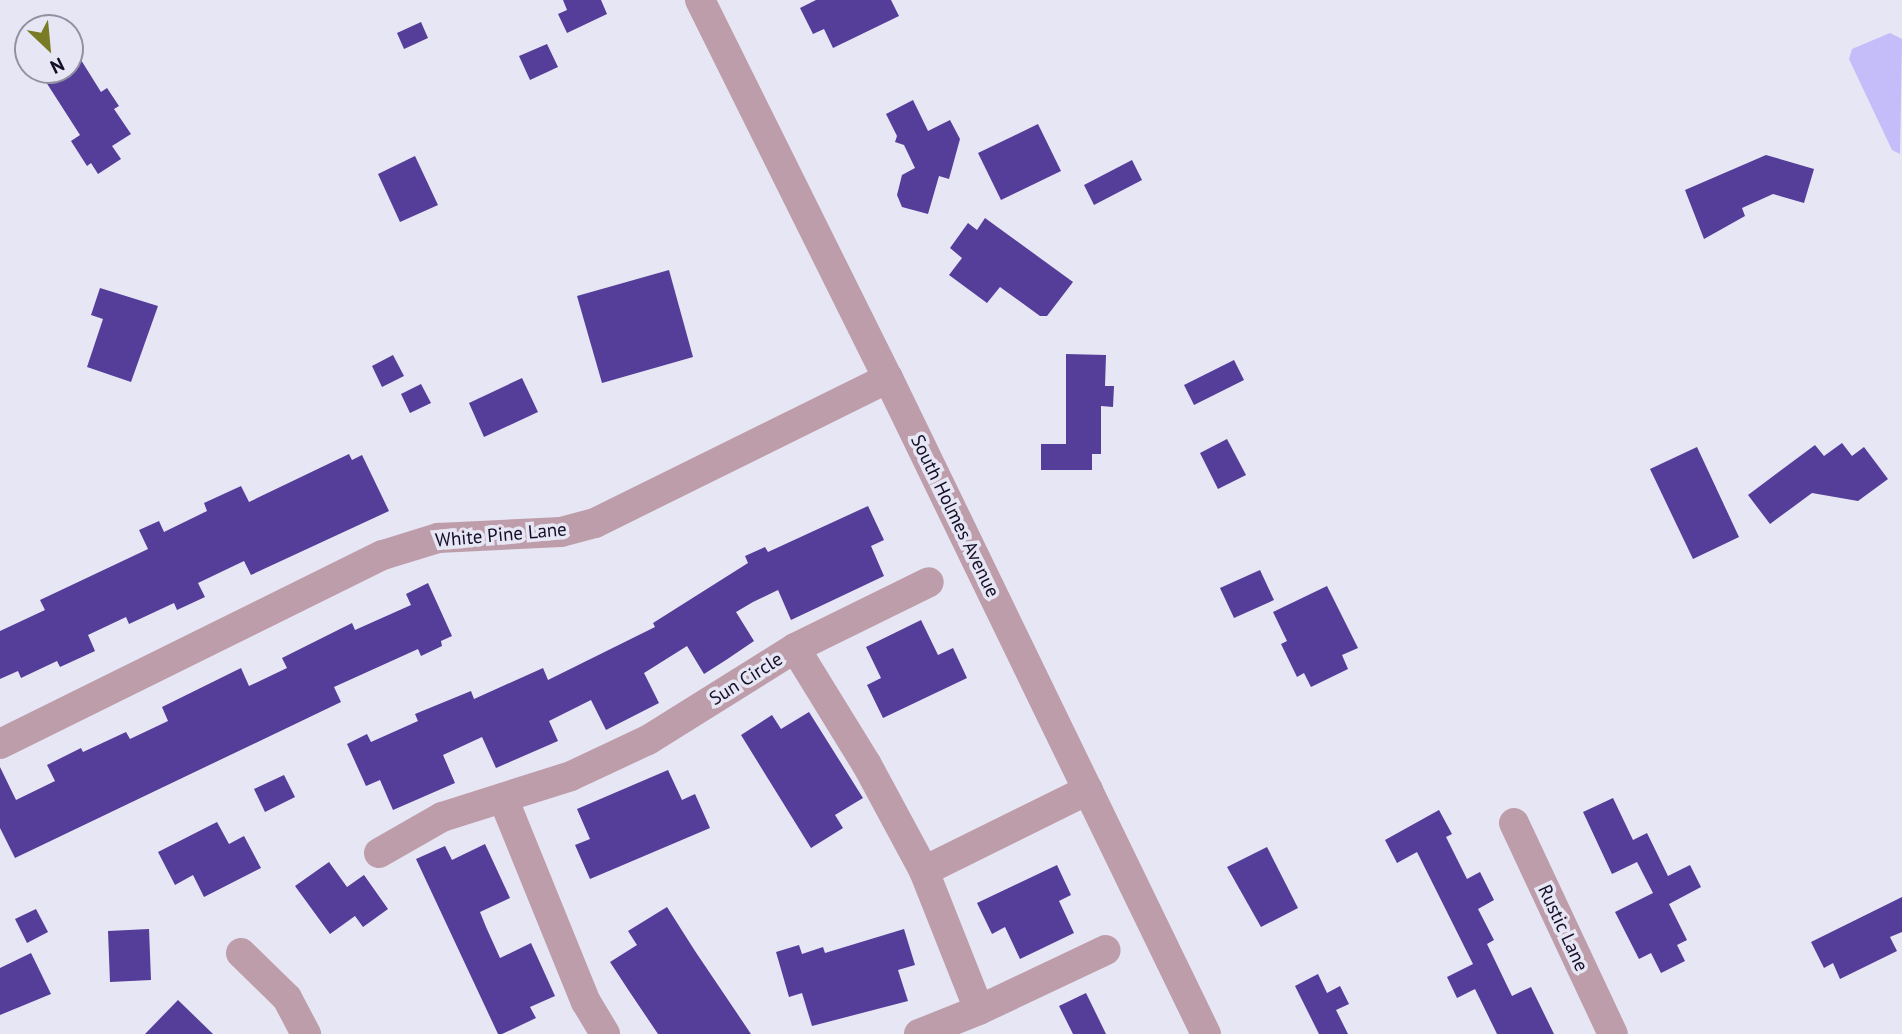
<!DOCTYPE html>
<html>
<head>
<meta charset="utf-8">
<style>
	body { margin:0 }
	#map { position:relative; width:1902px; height:1034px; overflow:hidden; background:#e7e6f4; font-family:"PT Sans",sans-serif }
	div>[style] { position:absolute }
	.green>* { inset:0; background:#c5bcfa }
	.building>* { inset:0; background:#553d9a }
	.minor>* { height:30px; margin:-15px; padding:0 15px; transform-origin:15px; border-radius:15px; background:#be9dab }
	span { translate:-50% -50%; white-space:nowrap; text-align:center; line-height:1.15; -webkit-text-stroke:7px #e7e6f4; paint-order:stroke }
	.street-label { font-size:19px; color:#140e27 }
	.north { position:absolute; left:14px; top:14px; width:70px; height:70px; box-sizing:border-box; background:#e7e6f4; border:2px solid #9390a2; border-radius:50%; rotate:154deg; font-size:19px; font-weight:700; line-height:28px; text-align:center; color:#140e27 }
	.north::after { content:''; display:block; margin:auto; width:24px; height:32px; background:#797c24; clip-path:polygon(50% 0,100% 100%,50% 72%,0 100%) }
</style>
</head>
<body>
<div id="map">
	<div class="green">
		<div style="clip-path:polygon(1890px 33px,1902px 39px,1900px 154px,1892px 150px,1849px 59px,1852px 49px)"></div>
	</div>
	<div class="building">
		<div style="clip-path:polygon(563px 0,601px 0,607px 14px,567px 33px,558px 14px,567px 10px)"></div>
		<div style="clip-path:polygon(816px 0,891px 0,899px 16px,833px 48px,824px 29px,813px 34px,800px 8px)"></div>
		<div style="clip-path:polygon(421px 22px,428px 38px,404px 49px,397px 33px)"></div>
		<div style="clip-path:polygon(547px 44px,558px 67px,530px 80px,519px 56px)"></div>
		<div style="clip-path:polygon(81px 60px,101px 92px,107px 88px,119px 106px,114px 109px,131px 134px,112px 146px,121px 159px,98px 174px,91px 163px,87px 166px,71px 141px,80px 135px,46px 82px)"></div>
		<div style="clip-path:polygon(913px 100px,928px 131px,950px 120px,960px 139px,949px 179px,939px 176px,928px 214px,902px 207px,897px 195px,902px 175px,915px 168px,904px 145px,895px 142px,897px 136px,886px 114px)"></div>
		<div style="clip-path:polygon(1038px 124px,1061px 171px,1001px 200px,978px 153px)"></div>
		<div style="clip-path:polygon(1766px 155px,1814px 169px,1804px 203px,1773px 194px,1742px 208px,1745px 216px,1704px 239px,1685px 190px)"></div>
		<div style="clip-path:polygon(415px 156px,438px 205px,400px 222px,378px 174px)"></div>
		<div style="clip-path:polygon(1132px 160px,1142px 180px,1094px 205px,1084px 185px)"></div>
		<div style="clip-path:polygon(985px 218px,1073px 282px,1047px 316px,1040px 316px,1000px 287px,987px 303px,949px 275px,962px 258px,950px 248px,968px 223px,977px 230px)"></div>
		<div style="clip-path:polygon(669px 270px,693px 357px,602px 383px,577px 296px)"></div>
		<div style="clip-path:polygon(100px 288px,158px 306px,131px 382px,87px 367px,103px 319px,91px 315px)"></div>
		<div style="clip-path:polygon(1066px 354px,1106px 355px,1105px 386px,1114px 386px,1113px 407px,1101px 406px,1101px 454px,1092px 454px,1092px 470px,1041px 470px,1041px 444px,1066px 444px)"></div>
		<div style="clip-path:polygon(393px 355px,404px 376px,382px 387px,372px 366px)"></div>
		<div style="clip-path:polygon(1234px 360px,1244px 380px,1194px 405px,1184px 385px)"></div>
		<div style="clip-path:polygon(522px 378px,538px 412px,484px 437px,469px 403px)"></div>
		<div style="clip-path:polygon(421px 384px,431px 403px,410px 413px,401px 394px)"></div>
		<div style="clip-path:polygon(1227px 439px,1246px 475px,1218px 489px,1200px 453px)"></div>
		<div style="clip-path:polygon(1842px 443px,1852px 456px,1864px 447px,1888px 479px,1858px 501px,1812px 493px,1770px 524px,1748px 495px,1815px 445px,1824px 456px)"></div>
		<div style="clip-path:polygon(1697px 447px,1739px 537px,1693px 559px,1650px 469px)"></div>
		<div style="clip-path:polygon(349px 454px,352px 460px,362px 455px,389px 511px,251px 575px,244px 561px,198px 583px,205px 597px,177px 610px,174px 603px,129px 624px,126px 617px,88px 635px,95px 651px,60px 667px,57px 661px,21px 678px,18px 671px,0 679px,0 631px,45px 610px,40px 600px,148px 549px,139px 530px,159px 521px,164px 532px,207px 511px,204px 503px,241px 486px,249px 502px)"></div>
		<div style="clip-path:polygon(868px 506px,884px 540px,871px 546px,884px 576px,791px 620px,778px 590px,753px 602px,736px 612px,754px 641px,726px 660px,704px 674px,687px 646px,644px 673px,659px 703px,606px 730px,591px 700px,549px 721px,558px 741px,496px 768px,482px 737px,443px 755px,455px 783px,393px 810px,380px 780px,366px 786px,347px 744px,367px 734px,371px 742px,418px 721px,415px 714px,471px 691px,474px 699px,543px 668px,548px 680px,655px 627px,653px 623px,748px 563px,745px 556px,765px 547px,768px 552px)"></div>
		<div style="clip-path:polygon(1260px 570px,1274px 600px,1234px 618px,1220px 588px)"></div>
		<div style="clip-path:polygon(428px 583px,452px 636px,441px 641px,442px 646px,421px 656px,418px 649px,334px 687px,341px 702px,15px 858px,0 828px,0 767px,16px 800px,55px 781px,47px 765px,81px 748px,83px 752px,126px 732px,130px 739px,168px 721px,162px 707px,241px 668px,249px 686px,287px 668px,282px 658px,352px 623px,355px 630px,411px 605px,406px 594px)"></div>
		<div style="clip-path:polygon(1327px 586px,1358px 648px,1342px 655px,1348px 669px,1311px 687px,1304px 673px,1297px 677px,1281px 644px,1287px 641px,1273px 612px)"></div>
		<div style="clip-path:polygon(921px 620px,938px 655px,953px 648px,967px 678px,883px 718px,867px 685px,881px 678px,866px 647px)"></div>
		<div style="clip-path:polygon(809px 712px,863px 798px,835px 815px,843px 828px,811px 848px,741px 735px,772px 715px,781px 729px)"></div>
		<div style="clip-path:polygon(668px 770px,682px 800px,695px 794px,710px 828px,590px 879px,575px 845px,590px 839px,577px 809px)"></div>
		<div style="clip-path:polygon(284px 775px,295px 797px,265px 812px,254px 789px)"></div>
		<div style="clip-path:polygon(1613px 798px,1633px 840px,1647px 833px,1668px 876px,1690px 865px,1701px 887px,1669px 904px,1687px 940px,1677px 945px,1685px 961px,1661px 973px,1651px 953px,1639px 959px,1615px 912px,1653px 893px,1637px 862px,1612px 874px,1583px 812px)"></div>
		<div style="clip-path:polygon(1439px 810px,1452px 834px,1446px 837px,1467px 879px,1480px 872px,1494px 900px,1478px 909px,1494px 940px,1487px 944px,1512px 996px,1531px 987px,1554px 1034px,1497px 1034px,1475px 989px,1457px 998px,1447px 977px,1473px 964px,1417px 852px,1397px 863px,1385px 840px)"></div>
		<div style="clip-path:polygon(217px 822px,229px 844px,244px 836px,261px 868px,204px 897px,193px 875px,175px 885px,158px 852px)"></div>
		<div style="clip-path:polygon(485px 844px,510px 898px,480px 912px,486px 927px,500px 958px,531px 943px,555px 996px,530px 1007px,536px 1018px,502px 1034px,498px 1034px,416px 859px,445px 846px,452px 860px)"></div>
		<div style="clip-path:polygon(1267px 847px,1298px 908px,1261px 927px,1227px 867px)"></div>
		<div style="clip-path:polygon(329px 862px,347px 887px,364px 875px,388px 909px,363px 927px,355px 916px,330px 934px,295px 886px)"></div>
		<div style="clip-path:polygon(1057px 865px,1071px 895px,1059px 901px,1074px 933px,1020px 959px,1005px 927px,992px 934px,977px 903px)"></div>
		<div style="clip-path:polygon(1902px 897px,1902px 932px,1890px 937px,1897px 951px,1840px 979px,1833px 963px,1824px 968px,1811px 942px)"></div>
		<div style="clip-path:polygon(667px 907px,695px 951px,751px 1034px,658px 1034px,629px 991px,610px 962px,637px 945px,628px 931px)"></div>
		<div style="clip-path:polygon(36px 909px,48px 932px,27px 943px,15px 919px)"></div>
		<div style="clip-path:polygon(149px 929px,151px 980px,110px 982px,108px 931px)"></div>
		<div style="clip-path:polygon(904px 929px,915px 965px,898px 970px,908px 1001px,812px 1026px,802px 993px,789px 997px,776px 952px,799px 945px,802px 954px,823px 947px,825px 953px)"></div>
		<div style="clip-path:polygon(31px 953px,51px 994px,0 1015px,0 968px)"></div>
		<div style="clip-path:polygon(1318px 974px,1327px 993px,1340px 986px,1349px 1004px,1336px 1010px,1348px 1034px,1319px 1034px,1295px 986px)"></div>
		<div style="clip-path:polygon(1086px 993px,1106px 1034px,1073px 1034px,1059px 1006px)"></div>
		<div style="clip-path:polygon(178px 1000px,213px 1034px,145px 1034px)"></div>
	</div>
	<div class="minor">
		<div style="left:700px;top:0;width:422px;rotate:63.6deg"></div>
		<div style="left:888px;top:378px;width:729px;rotate:64.14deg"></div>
		<div style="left:795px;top:648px;width:137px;rotate:58.4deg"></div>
		<div style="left:867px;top:765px;width:120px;rotate:61.7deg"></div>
		<div style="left:924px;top:871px;width:149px;rotate:68.4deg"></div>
		<div style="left:0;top:744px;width:427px;rotate:-26.3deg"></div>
		<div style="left:383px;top:555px;width:58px;rotate:-17.2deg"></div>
		<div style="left:438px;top:538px;width:123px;rotate:-2.8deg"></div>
		<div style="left:561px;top:532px;width:35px;rotate:-15deg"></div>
		<div style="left:595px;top:523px;width:327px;rotate:-26.3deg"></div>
		<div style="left:503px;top:798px;width:220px;rotate:67.9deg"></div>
		<div style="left:586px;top:1002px;width:37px;rotate:59deg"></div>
		<div style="left:1514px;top:823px;width:233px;rotate:64.9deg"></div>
		<div style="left:379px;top:853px;width:73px;rotate:-29.7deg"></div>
		<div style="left:442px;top:817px;width:135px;rotate:-17.6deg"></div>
		<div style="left:571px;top:776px;width:85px;rotate:-25.1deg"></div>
		<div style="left:648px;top:740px;width:173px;rotate:-32deg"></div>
		<div style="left:795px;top:648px;width:149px;rotate:-26.2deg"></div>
		<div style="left:924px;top:871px;width:183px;rotate:-26.3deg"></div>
		<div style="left:241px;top:953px;width:64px;rotate:44.4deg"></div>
		<div style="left:287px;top:998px;width:41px;rotate:62.2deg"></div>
		<div style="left:919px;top:1034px;width:65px;rotate:-21.8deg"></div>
		<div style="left:979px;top:1010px;width:140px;rotate:-25.3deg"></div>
	</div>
	<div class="street-label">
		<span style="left:955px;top:516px;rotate:64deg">South Holmes Avenue</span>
		<span style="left:501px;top:535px;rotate:-5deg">White Pine Lane</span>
		<span style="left:746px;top:679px;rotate:-32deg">Sun Circle</span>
		<span style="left:1563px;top:928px;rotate:65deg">Rustic Lane</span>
	</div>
	<div class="north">N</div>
</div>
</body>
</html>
